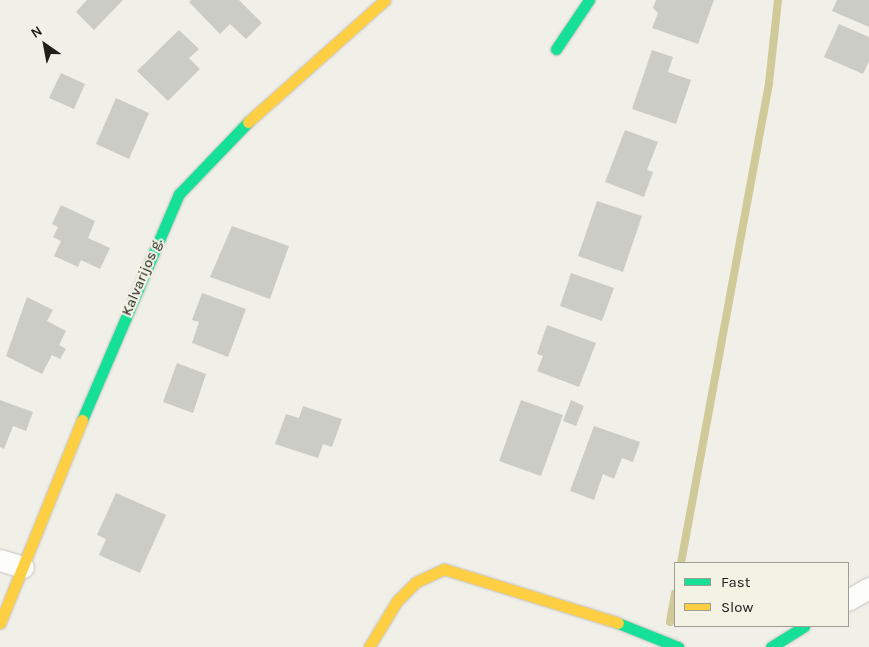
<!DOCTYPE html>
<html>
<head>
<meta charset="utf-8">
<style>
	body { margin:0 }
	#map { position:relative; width:869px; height:647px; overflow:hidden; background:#f0efe8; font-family:Karla,sans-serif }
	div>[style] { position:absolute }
	.stream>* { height:8px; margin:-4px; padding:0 4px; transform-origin:4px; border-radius:4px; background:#d0c998 }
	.building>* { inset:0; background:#ccccc6 }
	.roads { filter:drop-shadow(0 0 1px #c3c2bd) drop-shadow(0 0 1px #c3c2bd) }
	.street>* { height:21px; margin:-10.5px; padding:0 10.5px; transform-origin:10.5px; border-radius:10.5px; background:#fdfdfc }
	.fast>* { height:11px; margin:-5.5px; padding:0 5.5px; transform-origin:5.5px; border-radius:5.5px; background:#16e098 }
	.slow>* { height:11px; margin:-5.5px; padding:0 5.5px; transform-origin:5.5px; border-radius:5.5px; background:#ffcf43 }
	span { translate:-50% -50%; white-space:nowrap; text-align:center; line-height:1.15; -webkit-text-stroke:4.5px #f3f2e5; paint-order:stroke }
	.street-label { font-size:15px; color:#20201b }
	.legend { position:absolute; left:674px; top:562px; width:175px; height:65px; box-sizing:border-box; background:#f3f2e5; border:1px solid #9f9e94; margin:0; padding:6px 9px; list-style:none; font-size:15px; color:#20201b }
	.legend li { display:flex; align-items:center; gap:10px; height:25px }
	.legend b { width:25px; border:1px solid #9f9e94 }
	.north { position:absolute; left:20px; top:20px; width:50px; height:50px; -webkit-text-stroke:4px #f3f2e5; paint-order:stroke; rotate:327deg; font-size:14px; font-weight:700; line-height:20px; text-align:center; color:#20201b }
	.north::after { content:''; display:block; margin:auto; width:18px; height:22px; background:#20201b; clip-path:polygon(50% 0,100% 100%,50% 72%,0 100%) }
</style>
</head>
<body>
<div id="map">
	<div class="stream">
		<div style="left:681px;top:563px;width:488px;rotate:-79.6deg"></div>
		<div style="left:769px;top:83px;width:83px;rotate:-83.8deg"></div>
		<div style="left:670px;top:622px;width:29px;rotate:-80deg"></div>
	</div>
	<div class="building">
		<div style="clip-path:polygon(87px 0,123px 0,94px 30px,76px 12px)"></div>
		<div style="clip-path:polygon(191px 0,239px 0,262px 23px,246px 39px,230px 24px,220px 34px,189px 2px)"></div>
		<div style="clip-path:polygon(656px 0,714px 0,698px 44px,652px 28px,658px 13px,653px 8px)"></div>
		<div style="clip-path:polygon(837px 0,869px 0,869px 27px,832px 11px)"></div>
		<div style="clip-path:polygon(839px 24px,869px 37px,869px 61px,863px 74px,824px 57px)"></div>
		<div style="clip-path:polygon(179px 30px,199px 49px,189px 58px,200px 69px,168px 101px,137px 71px)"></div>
		<div style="clip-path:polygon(652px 50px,673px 57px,668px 72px,691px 80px,676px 124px,632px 109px)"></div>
		<div style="clip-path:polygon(61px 73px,85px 84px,74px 109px,49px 98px)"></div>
		<div style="clip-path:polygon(116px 98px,149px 113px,129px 159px,96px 144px)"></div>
		<div style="clip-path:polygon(625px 130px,658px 142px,647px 170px,653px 172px,644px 197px,605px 182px)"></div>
		<div style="clip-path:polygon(597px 201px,642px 216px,623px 272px,578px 256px)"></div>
		<div style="clip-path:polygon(61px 205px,95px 221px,88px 238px,110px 248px,100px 269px,81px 260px,78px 267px,54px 256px,61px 241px,53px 237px,58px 227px,52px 224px)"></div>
		<div style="clip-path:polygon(232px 226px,289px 246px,270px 299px,210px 277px)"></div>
		<div style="clip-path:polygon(571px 273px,614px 288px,602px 321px,560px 306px)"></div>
		<div style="clip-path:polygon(202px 293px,246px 309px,228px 357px,192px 343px,199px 322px,192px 320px)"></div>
		<div style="clip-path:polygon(27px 297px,53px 310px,47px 321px,66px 331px,59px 345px,66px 349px,60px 359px,52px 355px,42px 374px,6px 356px)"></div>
		<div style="clip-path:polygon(547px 325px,596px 343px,579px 387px,537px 371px,543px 356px,537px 354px)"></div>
		<div style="clip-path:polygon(177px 363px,206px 374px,193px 413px,163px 402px)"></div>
		<div style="clip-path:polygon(0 400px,33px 412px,26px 431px,13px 426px,4px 449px,0 447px)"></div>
		<div style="clip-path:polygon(521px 400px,563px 415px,541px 476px,499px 461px)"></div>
		<div style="clip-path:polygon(571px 400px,584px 406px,576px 426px,563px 421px)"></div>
		<div style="clip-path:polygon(303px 406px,342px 419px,332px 447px,323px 444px,318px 458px,275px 444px,286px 414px,299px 418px)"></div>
		<div style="clip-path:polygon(594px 426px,640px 442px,633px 462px,622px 458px,614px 479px,603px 474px,594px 500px,570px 491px)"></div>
		<div style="clip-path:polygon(116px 493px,166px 515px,140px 573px,99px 555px,106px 539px,97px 535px)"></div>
	</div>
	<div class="roads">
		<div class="street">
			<div style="left:0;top:560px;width:24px;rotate:17deg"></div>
			<div style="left:848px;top:600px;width:24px;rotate:-30deg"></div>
		</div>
		<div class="fast">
			<div style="left:556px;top:49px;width:59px;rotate:-56deg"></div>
			<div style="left:82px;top:420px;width:246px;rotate:-66.8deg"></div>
			<div style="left:179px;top:194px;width:100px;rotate:-46.2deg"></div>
			<div style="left:618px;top:623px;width:65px;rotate:21.8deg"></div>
			<div style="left:771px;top:647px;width:39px;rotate:-32deg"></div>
		</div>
		<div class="slow">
			<div style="left:248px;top:122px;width:183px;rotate:-41.7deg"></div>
			<div style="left:0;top:623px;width:219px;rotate:-68deg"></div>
			<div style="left:369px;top:647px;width:54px;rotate:-58.7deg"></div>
			<div style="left:397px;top:601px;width:27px;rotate:-45deg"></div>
			<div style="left:416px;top:582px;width:31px;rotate:-25deg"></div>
			<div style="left:444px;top:569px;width:182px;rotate:17.2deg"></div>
		</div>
	</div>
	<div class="street-label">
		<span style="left:142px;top:277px;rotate:-67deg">Kalvarijos g.</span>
	</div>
	<ul class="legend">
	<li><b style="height:6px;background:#16e098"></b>Fast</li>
	<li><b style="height:6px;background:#ffcf43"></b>Slow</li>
	</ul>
	<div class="north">N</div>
</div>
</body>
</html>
